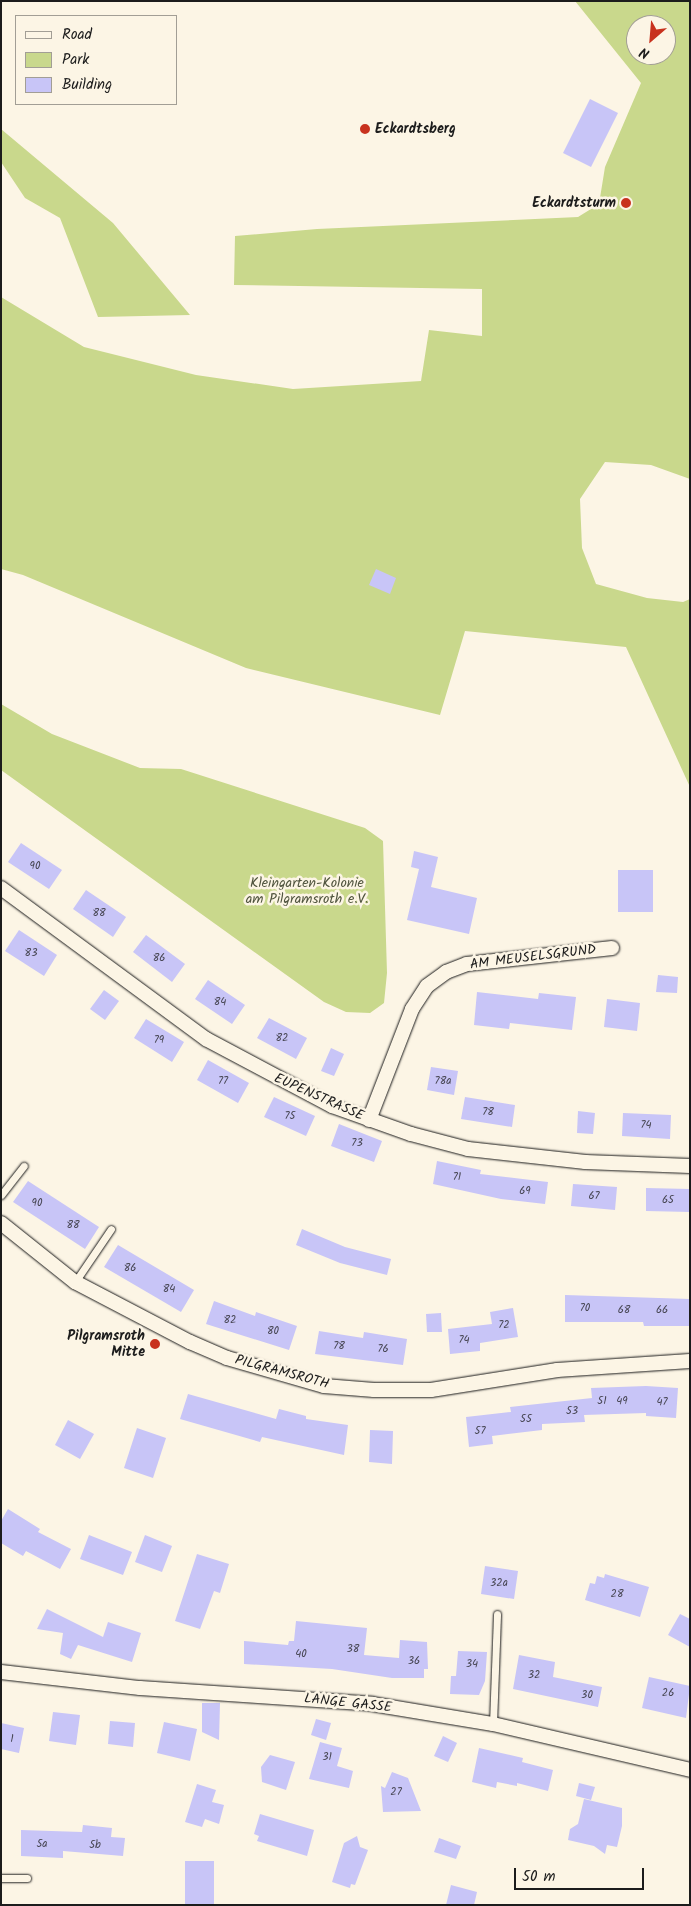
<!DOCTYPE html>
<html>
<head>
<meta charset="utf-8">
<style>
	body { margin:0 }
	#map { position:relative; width:691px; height:1906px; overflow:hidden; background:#fcf5e5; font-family:Kalam,sans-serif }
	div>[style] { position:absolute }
	.green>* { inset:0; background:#c9d88c }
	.building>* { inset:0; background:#c8c5f7 }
	.roads { filter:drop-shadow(0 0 1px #1c1c1c) drop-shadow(0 0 1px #1c1c1c) }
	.lane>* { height:7px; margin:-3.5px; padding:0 3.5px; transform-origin:3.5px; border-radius:3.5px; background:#fcf5e5 }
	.street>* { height:14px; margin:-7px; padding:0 7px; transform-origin:7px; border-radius:7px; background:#fcf5e5 }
	.dots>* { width:14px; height:14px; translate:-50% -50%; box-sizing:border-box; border:2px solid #fcf5e5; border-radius:50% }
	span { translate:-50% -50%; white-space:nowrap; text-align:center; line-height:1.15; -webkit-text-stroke:5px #fcf5e5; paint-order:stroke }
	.number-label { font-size:11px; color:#474653 }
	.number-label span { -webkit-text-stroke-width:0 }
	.poi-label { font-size:14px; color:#1c1c1c; font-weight:700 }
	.left { translate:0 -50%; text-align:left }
	.right { translate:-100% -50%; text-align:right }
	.park-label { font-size:14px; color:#50543e }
	.street-label { font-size:14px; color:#1c1c1c }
	.frame { position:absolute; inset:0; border:2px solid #1c1c1c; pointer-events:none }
	.legend { position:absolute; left:15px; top:15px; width:162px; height:90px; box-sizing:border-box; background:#fcf5e5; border:1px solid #a29e95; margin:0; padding:6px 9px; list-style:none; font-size:15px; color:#1c1c1c }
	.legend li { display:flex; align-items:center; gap:10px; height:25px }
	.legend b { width:25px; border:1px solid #a29e95 }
	.north { position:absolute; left:626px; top:15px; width:50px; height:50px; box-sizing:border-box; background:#fcf5e5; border:1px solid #a29e95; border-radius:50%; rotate:207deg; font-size:14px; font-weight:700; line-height:20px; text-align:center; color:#1c1c1c }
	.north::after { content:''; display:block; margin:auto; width:18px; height:22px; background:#c8321e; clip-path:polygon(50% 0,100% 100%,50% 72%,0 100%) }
	.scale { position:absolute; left:514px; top:1868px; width:130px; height:22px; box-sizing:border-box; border:2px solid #1c1c1c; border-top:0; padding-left:6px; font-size:15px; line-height:18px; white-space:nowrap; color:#1c1c1c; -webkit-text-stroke:4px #fcf5e5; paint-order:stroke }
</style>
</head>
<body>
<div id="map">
	<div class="green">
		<div style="clip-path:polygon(evenodd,575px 1px,690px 1px,690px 479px,651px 465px,605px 462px,580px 499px,582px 548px,596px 584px,647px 598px,683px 602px,690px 599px,690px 787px,626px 647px,465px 631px,440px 715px,246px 668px,23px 575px,1px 569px,1px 297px,84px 347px,196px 375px,293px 389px,421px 381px,429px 330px,482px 336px,482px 289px,234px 285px,235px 236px,317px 229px,578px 217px,599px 204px,605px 167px,641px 83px,575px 1px,636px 25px,666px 25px,666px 55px,636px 55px,636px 25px)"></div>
		<div style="clip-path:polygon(1px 129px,113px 223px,190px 315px,98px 317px,60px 218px,25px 198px,1px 162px)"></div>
		<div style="clip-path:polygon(1px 704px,52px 734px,140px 768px,181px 769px,365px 828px,383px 841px,387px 973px,384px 1003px,370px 1013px,346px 1012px,324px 1002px,1px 770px)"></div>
	</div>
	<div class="building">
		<div style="clip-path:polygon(590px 99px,618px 113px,591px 167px,563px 153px)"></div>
		<div style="clip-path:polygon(376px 569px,396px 578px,390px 594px,369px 585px)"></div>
		<div style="clip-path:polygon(21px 843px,62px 870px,49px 889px,8px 862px)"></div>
		<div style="clip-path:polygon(414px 851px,438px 857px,431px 887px,477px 898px,469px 934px,407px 920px,419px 869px,411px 867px)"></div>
		<div style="clip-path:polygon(618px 870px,653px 870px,653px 912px,618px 912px)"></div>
		<div style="clip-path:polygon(86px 890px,126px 917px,113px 937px,73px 909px)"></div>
		<div style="clip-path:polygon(19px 930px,57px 955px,44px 976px,5px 951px)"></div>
		<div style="clip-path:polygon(146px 935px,185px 964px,172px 982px,133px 952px)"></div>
		<div style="clip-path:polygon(658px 975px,678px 977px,677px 993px,656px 992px)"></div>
		<div style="clip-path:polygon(208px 980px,245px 1005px,232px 1024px,195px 999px)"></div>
		<div style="clip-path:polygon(104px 990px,119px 1001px,105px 1020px,90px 1009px)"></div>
		<div style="clip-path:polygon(477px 992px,538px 999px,539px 993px,576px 997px,572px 1030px,510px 1023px,509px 1029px,474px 1025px)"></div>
		<div style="clip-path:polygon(607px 999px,640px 1003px,637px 1031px,604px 1027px)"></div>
		<div style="clip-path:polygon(269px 1018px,307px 1038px,296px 1059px,257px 1038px)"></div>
		<div style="clip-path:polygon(146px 1019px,184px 1042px,172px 1062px,134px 1038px)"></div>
		<div style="clip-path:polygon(331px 1048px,344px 1054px,334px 1076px,321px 1071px)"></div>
		<div style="clip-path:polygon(208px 1060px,249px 1083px,238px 1103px,197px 1080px)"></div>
		<div style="clip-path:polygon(431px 1067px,458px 1071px,454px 1095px,427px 1090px)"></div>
		<div style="clip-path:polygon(274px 1097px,315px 1116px,306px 1136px,264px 1117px)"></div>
		<div style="clip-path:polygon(465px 1097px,515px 1105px,512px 1127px,461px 1119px)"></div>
		<div style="clip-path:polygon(578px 1111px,595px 1113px,593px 1134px,577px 1133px)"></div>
		<div style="clip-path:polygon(623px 1113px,671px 1115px,670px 1139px,622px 1136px)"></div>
		<div style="clip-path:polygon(339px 1124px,382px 1141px,374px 1162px,331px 1146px)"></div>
		<div style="clip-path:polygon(437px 1161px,481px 1170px,480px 1174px,548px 1182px,545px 1204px,501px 1199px,433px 1184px)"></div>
		<div style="clip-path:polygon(28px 1181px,99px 1227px,85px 1249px,13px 1202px)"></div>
		<div style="clip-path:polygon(573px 1184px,617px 1187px,615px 1210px,571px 1206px)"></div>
		<div style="clip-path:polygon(646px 1188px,690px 1189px,690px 1212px,646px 1211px)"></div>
		<div style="clip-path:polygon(302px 1229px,345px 1247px,391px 1259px,387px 1275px,340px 1263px,296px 1245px)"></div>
		<div style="clip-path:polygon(118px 1245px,194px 1290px,181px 1312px,104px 1267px)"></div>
		<div style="clip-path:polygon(565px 1295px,690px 1299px,690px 1326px,644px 1326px,643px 1322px,565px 1322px)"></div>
		<div style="clip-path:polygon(214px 1301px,255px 1316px,256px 1312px,297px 1326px,289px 1350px,206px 1324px)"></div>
		<div style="clip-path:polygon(513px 1308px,518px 1337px,480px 1343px,480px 1351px,450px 1354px,448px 1329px,492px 1324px,490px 1312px)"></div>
		<div style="clip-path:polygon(441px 1313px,442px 1332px,427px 1332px,426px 1314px)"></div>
		<div style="clip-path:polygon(319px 1331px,363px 1338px,364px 1332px,407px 1339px,403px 1365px,315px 1354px)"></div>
		<div style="clip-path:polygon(646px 1386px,678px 1388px,676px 1418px,646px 1416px,646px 1413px,584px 1415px,585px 1422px,542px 1424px,542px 1430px,492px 1436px,493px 1444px,469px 1447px,466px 1417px,511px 1412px,510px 1407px,592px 1398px,591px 1388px)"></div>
		<div style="clip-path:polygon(188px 1394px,276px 1419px,279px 1409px,306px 1416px,306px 1419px,348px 1425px,344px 1455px,262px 1437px,260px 1442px,180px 1419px)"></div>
		<div style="clip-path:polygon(68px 1420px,94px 1434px,80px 1459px,55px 1445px)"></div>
		<div style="clip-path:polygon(137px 1428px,166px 1438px,153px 1478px,124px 1468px)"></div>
		<div style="clip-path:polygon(370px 1430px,393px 1431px,392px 1464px,369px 1462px)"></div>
		<div style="clip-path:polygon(8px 1509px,40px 1529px,38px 1532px,71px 1549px,60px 1569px,26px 1551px,23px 1556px,1px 1543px,1px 1521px)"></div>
		<div style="clip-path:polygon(89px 1535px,132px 1552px,123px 1575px,80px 1559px)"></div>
		<div style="clip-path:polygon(145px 1535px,172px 1546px,162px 1572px,135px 1562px)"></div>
		<div style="clip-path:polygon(197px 1554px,229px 1564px,220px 1593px,214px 1591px,200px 1629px,175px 1621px)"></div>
		<div style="clip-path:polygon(485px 1566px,518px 1571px,514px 1599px,481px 1594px)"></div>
		<div style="clip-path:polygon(605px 1574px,649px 1587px,640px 1617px,585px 1600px,590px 1583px,595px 1584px,597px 1576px,604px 1578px)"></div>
		<div style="clip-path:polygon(47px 1609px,103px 1637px,108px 1622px,141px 1633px,132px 1662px,78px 1645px,71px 1659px,60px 1654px,63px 1633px,37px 1629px)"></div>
		<div style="clip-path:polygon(680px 1614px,690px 1619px,690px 1647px,668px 1635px)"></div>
		<div style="clip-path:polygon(296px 1621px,367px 1628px,364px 1655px,399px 1658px,400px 1640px,427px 1642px,428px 1669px,424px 1669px,424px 1678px,392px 1678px,332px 1669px,244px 1664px,244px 1641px,288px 1645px,289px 1641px,294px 1641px)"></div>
		<div style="clip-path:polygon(458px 1651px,487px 1652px,485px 1681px,479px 1695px,450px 1694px,451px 1676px,456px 1676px)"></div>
		<div style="clip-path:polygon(519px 1655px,555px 1662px,553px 1677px,602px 1687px,598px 1707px,513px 1689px)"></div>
		<div style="clip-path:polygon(649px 1677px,690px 1686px,686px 1718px,642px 1708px)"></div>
		<div style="clip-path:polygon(202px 1703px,220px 1703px,219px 1740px,202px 1732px)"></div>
		<div style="clip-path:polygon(53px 1712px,80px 1715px,76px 1745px,49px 1741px)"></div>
		<div style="clip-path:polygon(316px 1719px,331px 1723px,326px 1740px,311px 1735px)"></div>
		<div style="clip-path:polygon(110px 1721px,135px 1723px,133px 1747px,108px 1744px)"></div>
		<div style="clip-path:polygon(164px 1722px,197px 1729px,190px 1761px,157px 1753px)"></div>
		<div style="clip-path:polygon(1px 1723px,24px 1728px,19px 1753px,1px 1749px)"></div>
		<div style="clip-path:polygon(443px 1736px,457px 1743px,448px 1762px,434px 1756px)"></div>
		<div style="clip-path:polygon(320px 1742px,342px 1748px,337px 1766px,353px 1771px,349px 1788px,309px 1779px)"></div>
		<div style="clip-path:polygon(479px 1748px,523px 1758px,522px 1762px,553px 1770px,548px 1791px,517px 1783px,517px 1786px,497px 1782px,496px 1788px,472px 1782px)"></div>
		<div style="clip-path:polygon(270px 1755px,295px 1762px,286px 1790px,262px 1782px,261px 1767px)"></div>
		<div style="clip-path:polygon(392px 1772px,408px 1778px,421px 1811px,383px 1812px,381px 1786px,385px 1788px)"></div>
		<div style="clip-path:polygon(579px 1783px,595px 1787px,591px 1800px,576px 1796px)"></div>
		<div style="clip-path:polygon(197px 1784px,216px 1790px,212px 1802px,224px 1805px,219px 1824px,205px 1819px,202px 1827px,185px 1822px)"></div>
		<div style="clip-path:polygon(584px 1799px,622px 1808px,622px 1826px,617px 1847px,607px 1845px,605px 1854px,594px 1846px,568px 1840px,570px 1829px,578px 1824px)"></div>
		<div style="clip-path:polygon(260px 1814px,314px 1830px,307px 1856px,257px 1841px,259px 1836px,254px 1834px)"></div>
		<div style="clip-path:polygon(83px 1825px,112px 1828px,111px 1837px,125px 1838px,123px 1856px,63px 1851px,63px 1858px,21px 1856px,21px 1830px,82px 1832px)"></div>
		<div style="clip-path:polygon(357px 1836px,360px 1847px,368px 1850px,355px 1885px,351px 1884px,350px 1888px,332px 1882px,344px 1843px)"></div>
		<div style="clip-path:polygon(439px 1838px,461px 1846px,456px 1859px,434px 1852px)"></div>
		<div style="clip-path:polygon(185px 1861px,214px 1861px,214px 1905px,185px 1905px)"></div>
		<div style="clip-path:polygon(451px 1885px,477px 1892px,474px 1905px,446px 1905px)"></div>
	</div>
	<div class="roads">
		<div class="lane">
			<div style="left:1px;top:1195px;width:37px;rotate:-52deg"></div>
			<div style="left:75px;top:1282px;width:64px;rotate:-55.8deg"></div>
			<div style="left:493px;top:1724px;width:110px;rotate:-87.9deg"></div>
			<div style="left:1px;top:1878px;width:26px"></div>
		</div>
		<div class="street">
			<div style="left:1px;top:888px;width:255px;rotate:36.4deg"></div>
			<div style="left:206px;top:1039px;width:143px;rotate:28deg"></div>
			<div style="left:332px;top:1106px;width:84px;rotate:19.5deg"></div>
			<div style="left:411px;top:1134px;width:59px;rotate:14.7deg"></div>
			<div style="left:468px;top:1149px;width:118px;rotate:6.3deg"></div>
			<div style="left:585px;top:1162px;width:105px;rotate:2.2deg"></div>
			<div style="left:369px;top:1120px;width:119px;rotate:-68.8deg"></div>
			<div style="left:412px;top:1009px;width:27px;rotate:-57deg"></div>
			<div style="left:427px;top:986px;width:24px;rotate:-36deg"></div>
			<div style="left:446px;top:972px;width:22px;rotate:-21deg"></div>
			<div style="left:467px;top:964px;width:146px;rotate:-6.3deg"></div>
			<div style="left:1px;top:1223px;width:95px;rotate:38.6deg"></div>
			<div style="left:75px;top:1282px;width:130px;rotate:27.6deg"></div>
			<div style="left:190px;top:1342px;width:40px;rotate:23.4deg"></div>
			<div style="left:227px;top:1358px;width:101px;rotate:16.1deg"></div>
			<div style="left:324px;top:1386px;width:50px;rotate:4.6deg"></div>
			<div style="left:374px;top:1390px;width:57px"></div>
			<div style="left:431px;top:1390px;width:128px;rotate:-9deg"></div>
			<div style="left:557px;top:1370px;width:133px;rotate:-3.9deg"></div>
			<div style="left:1px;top:1672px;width:140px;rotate:6.6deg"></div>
			<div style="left:140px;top:1688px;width:233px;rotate:3.9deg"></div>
			<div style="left:372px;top:1704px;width:123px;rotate:9.4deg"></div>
			<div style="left:493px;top:1724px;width:202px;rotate:13.1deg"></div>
		</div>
	</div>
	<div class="dots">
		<div style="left:365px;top:129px;background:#c8321e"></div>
		<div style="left:626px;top:203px;background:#c8321e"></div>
		<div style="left:155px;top:1344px;background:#c8321e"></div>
	</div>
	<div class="number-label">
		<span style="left:35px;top:866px">90</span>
		<span style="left:99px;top:913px">88</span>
		<span style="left:31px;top:953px">83</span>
		<span style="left:159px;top:958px">86</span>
		<span style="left:220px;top:1002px">84</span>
		<span style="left:282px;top:1038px">82</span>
		<span style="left:159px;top:1040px">79</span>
		<span style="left:223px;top:1081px">77</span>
		<span style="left:443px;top:1081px">78a</span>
		<span style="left:488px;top:1112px">78</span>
		<span style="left:290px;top:1116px">75</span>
		<span style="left:646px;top:1125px">74</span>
		<span style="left:357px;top:1143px">73</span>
		<span style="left:457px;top:1177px">71</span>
		<span style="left:525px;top:1191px">69</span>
		<span style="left:594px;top:1196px">67</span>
		<span style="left:668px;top:1200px">65</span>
		<span style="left:37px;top:1203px">90</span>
		<span style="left:73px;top:1225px">88</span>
		<span style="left:130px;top:1268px">86</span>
		<span style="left:169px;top:1289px">84</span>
		<span style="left:585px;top:1308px">70</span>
		<span style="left:624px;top:1310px">68</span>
		<span style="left:662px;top:1310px">66</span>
		<span style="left:230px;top:1320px">82</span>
		<span style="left:504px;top:1325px">72</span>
		<span style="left:273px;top:1331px">80</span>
		<span style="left:464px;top:1340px">74</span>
		<span style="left:339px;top:1346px">78</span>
		<span style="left:383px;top:1349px">76</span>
		<span style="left:602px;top:1401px">51</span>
		<span style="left:622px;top:1401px">49</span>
		<span style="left:662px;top:1402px">47</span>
		<span style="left:572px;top:1411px">53</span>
		<span style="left:526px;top:1419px">55</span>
		<span style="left:480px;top:1431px">57</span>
		<span style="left:499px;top:1583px">32a</span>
		<span style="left:617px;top:1594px">28</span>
		<span style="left:353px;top:1649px">38</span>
		<span style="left:301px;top:1654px">40</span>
		<span style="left:414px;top:1661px">36</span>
		<span style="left:472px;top:1664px">34</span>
		<span style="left:534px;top:1675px">32</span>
		<span style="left:668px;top:1693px">26</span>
		<span style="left:587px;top:1695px">30</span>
		<span style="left:12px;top:1739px">1</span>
		<span style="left:327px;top:1757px">31</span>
		<span style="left:396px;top:1792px">27</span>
		<span style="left:42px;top:1844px">5a</span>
		<span style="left:95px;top:1845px">5b</span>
	</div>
	<div class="poi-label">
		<span class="left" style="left:375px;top:129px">Eckardtsberg</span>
		<span class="right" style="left:616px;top:203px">Eckardtsturm</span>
		<span class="right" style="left:145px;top:1344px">Pilgramsroth<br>Mitte</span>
	</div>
	<div class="park-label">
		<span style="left:307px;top:891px">Kleingarten-Kolonie<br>am Pilgramsroth e.V.</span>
	</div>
	<div class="street-label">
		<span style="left:533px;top:957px;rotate:-7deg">AM MEUSELSGRUND</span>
		<span style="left:319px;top:1097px;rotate:24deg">EUPENSTRASSE</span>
		<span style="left:282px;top:1372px;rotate:15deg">PILGRAMSROTH</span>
		<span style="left:348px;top:1703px;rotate:6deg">LANGE GASSE</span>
	</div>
	<div class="frame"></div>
	<ul class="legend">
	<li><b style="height:6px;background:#fcf5e5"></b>Road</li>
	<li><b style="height:14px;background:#c9d88c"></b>Park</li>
	<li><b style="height:14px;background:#c8c5f7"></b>Building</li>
	</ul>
	<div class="north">N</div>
	<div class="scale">50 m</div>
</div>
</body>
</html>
